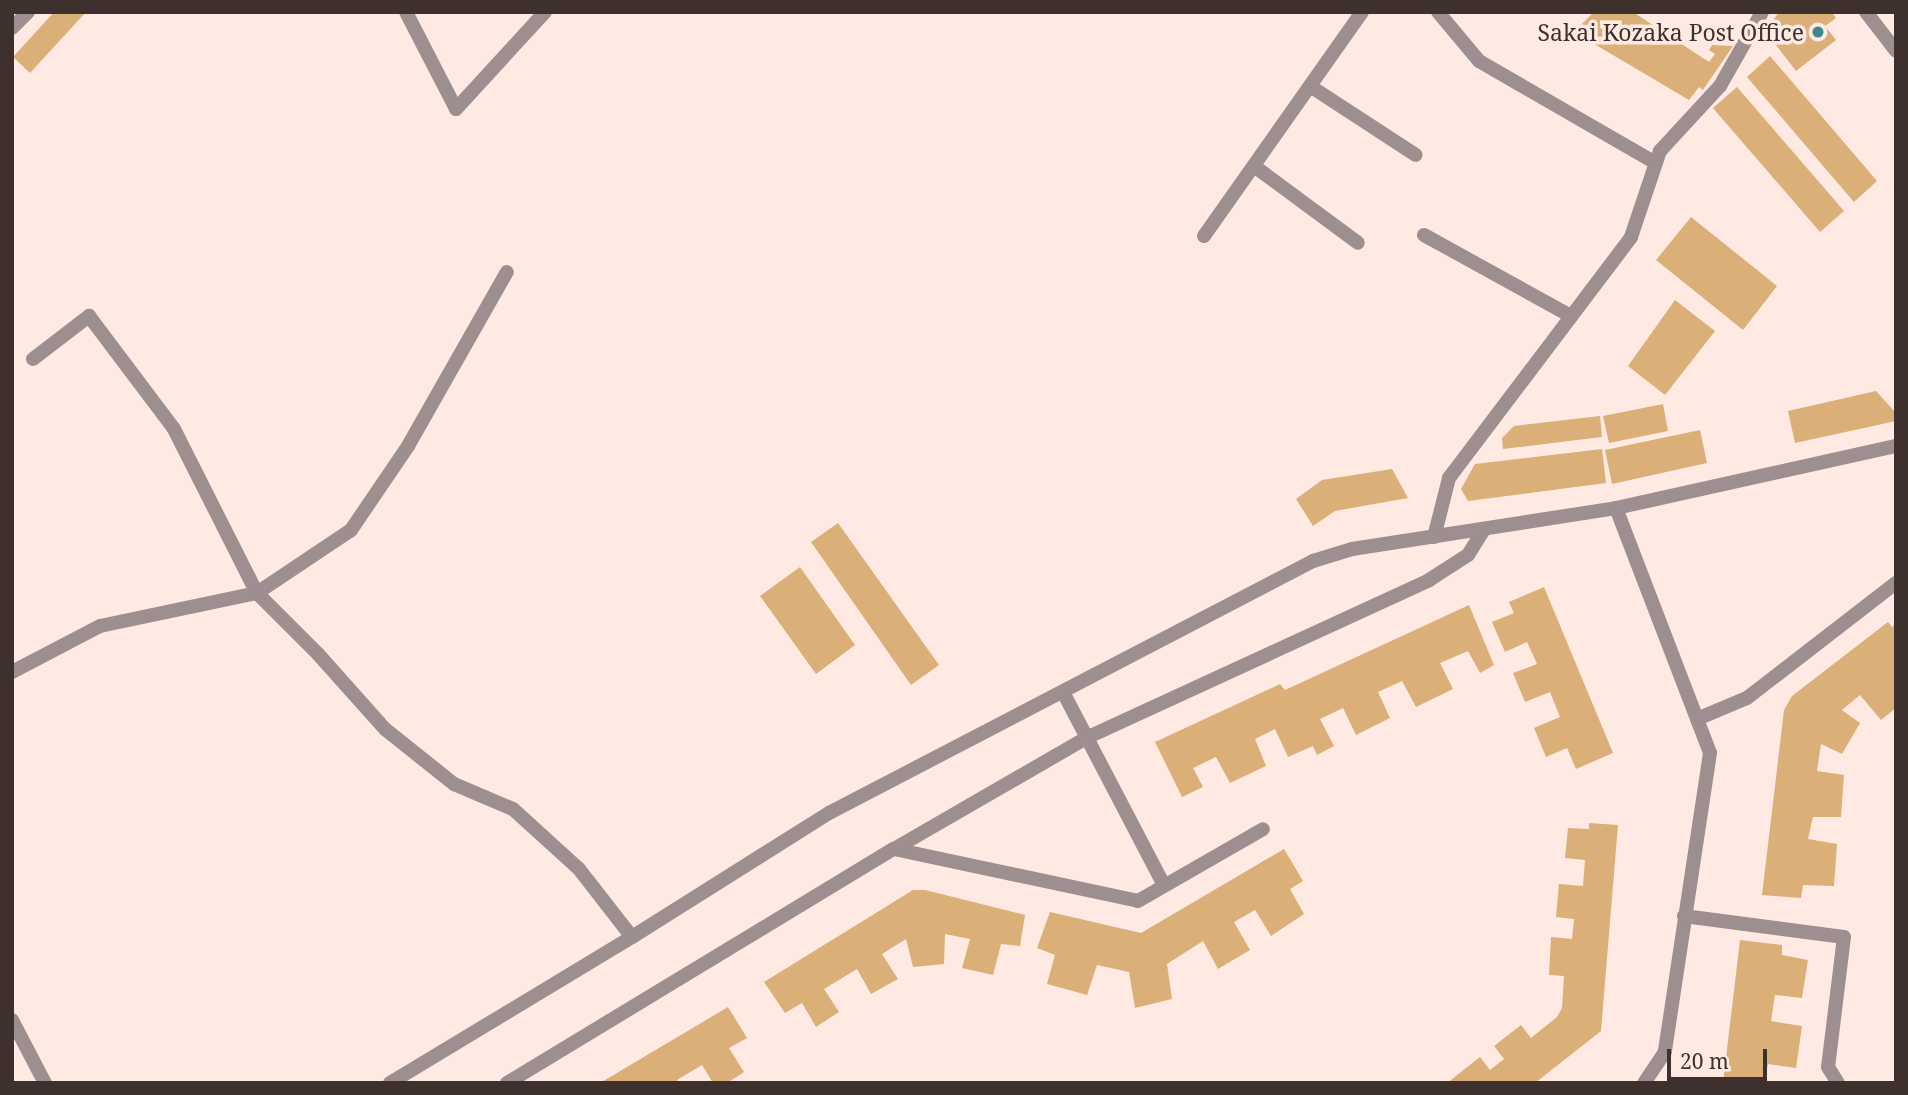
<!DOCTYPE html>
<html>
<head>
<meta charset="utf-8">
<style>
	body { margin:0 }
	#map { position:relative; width:1908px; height:1095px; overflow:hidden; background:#feeae3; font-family:"Noto Serif",serif }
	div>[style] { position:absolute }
	.building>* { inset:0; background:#dbaf78 }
	.service>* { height:14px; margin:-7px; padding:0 7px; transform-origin:7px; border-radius:7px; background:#9d8e90 }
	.minor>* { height:14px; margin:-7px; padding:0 7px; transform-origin:7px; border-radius:7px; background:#9d8e90 }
	.tertiary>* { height:14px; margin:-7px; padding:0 7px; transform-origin:7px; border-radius:7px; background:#9d8e90 }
	.dots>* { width:19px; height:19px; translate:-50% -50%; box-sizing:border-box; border:4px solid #feeae3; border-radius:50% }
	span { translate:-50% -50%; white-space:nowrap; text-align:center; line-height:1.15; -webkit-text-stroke:7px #feeae3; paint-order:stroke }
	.poi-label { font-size:23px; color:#3e312d }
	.right { translate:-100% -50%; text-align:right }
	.frame { position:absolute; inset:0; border:14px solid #3e312d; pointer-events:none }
	.scale { position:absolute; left:1667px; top:1049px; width:100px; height:32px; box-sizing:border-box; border:4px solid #3e312d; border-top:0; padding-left:9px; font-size:21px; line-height:24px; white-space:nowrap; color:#3e312d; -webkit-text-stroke:5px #feeae3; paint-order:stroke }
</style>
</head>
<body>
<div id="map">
	<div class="building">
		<div style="clip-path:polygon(54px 12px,86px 12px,30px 73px,13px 57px)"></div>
		<div style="clip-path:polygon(1594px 12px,1633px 12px,1709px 62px,1715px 54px,1709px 50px,1712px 45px,1733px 46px,1703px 90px,1699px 87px,1689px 100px,1574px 32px)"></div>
		<div style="clip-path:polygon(1779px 12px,1832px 12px,1836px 18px,1825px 26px,1836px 40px,1796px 71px,1769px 36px,1774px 31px,1769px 26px)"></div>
		<div style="clip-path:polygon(1770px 56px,1877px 181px,1854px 202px,1747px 77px)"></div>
		<div style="clip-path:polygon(1737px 87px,1844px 211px,1820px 232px,1713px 108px)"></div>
		<div style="clip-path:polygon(1691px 217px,1777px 286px,1743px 330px,1656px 260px)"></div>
		<div style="clip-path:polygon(1675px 300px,1715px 331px,1665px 395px,1628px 366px)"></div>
		<div style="clip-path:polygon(1876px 391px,1896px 413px,1896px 421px,1795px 443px,1788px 411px)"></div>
		<div style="clip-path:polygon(1663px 404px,1668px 431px,1609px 443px,1603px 416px)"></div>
		<div style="clip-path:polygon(1600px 416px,1602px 437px,1503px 449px,1502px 438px,1514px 426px)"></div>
		<div style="clip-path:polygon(1700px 430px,1707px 463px,1612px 484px,1605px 450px)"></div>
		<div style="clip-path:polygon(1602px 449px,1606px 483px,1468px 501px,1461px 489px,1475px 464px)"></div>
		<div style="clip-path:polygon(1392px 469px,1408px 498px,1335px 511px,1313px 526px,1296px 499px,1322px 480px)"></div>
		<div style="clip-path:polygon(838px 523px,939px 665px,911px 685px,811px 542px)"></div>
		<div style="clip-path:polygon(800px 567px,855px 645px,816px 674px,760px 596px)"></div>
		<div style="clip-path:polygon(1544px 587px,1613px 753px,1576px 769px,1567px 748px,1546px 757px,1534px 728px,1560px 717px,1550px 692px,1525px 702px,1513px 673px,1537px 664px,1527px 642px,1505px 652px,1492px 622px,1514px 613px,1509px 602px)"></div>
		<div style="clip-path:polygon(1469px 605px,1494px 665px,1480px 673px,1468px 651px,1440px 663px,1453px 689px,1416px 707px,1402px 681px,1378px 692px,1390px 718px,1356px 735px,1343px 708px,1320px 719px,1334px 746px,1317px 755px,1313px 746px,1288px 757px,1275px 729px,1255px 739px,1266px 766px,1230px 783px,1216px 757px,1193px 768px,1203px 787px,1182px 797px,1155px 742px,1280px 684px,1285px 690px)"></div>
		<div style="clip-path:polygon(1888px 622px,1892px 627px,1896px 624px,1896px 708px,1881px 720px,1860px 695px,1842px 710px,1860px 723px,1842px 754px,1821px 744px,1817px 771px,1844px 775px,1841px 817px,1813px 817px,1808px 839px,1837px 844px,1834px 886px,1803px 885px,1801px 898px,1762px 895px,1784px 710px,1792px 696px)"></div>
		<div style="clip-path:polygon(1589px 823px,1618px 825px,1601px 1031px,1535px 1083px,1447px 1083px,1480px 1057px,1490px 1070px,1504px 1059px,1494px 1046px,1521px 1025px,1531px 1038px,1557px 1017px,1562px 1008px,1564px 976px,1549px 975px,1551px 937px,1572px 939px,1574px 919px,1556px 917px,1559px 884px,1583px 886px,1585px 860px,1565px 858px,1568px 828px,1589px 829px)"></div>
		<div style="clip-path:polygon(1284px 849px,1303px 881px,1290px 889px,1304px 914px,1271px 936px,1255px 910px,1234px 922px,1250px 950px,1218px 969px,1203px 941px,1167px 964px,1172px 999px,1135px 1008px,1129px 972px,1097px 965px,1087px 995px,1047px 984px,1055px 955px,1037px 948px,1050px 912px,1141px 933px)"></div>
		<div style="clip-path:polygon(913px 890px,925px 890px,1025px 915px,1020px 946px,1001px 944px,993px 975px,962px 968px,970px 939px,945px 934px,944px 964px,913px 967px,906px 939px,882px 954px,898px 979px,871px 994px,857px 969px,824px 989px,839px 1012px,816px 1027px,802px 1003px,785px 1013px,764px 982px)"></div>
		<div style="clip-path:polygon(1740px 940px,1782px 945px,1782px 955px,1808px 960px,1802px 998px,1775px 995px,1771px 1021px,1802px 1026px,1796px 1068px,1768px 1064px,1764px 1083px,1723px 1083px)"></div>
		<div style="clip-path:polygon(728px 1007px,747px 1038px,729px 1048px,744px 1072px,727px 1083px,713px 1083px,702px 1065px,677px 1080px,679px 1083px,600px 1083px)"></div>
	</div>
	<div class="service">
		<div style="left:1616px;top:508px;width:262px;rotate:69deg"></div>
		<div style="left:1710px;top:753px;width:302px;rotate:98.6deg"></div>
		<div style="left:1665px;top:1052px;width:37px;rotate:124deg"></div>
		<div style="left:1063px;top:692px;width:218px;rotate:62.4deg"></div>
		<div style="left:1697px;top:719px;width:54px;rotate:-22.8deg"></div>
		<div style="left:1747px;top:698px;width:188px;rotate:-37.7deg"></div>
		<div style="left:894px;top:849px;width:249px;rotate:12deg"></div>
		<div style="left:1138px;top:901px;width:144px;rotate:-29.9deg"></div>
		<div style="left:1684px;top:916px;width:161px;rotate:7.5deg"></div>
		<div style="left:1844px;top:937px;width:131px;rotate:97deg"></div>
		<div style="left:1828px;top:1067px;width:19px;rotate:58deg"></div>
		<div style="left:507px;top:1083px;width:452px;rotate:-31.2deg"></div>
		<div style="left:894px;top:849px;width:222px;rotate:-30deg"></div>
		<div style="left:1086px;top:738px;width:378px;rotate:-24.7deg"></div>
		<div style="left:1429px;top:580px;width:46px;rotate:-32.7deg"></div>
		<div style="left:1468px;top:555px;width:28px;rotate:-58deg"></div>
	</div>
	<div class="minor">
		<div style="left:406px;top:12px;width:109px;rotate:62.7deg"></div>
		<div style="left:456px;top:109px;width:132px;rotate:-47.5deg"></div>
		<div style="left:1438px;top:12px;width:64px;rotate:50.1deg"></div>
		<div style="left:1479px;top:61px;width:204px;rotate:30deg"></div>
		<div style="left:12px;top:28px;width:23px;rotate:-45deg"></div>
		<div style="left:1310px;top:86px;width:126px;rotate:33.1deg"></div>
		<div style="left:1254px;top:166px;width:129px;rotate:36.5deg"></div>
		<div style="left:1424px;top:235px;width:168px;rotate:28.9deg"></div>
		<div style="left:1204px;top:236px;width:274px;rotate:-54.8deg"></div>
		<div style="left:33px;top:359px;width:71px;rotate:-37.5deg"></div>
		<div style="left:89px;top:316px;width:141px;rotate:53deg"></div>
		<div style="left:174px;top:429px;width:184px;rotate:63.2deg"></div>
		<div style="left:257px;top:593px;width:86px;rotate:45deg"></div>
		<div style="left:318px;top:654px;width:101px;rotate:48.2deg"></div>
		<div style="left:385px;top:729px;width:88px;rotate:38.6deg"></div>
		<div style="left:454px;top:784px;width:64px;rotate:23deg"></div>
		<div style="left:513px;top:809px;width:89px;rotate:42.3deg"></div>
		<div style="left:579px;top:869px;width:86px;rotate:52.1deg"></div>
		<div style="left:1434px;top:537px;width:61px;rotate:-75.7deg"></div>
		<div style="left:1449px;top:478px;width:302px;rotate:-52.9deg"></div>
		<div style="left:1631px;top:237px;width:91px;rotate:-71.4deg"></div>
		<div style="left:1660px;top:151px;width:88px;rotate:-47.3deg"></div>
		<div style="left:1720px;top:86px;width:85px;rotate:-60.4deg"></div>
		<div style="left:12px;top:672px;width:99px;rotate:-27.6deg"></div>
		<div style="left:100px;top:626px;width:160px;rotate:-11.9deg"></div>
		<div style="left:257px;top:593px;width:113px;rotate:-33.8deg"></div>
		<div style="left:351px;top:530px;width:102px;rotate:-55.8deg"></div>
		<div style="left:408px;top:446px;width:200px;rotate:-60.4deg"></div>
		<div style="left:12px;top:1020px;width:71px;rotate:62.4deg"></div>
	</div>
	<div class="tertiary">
		<div style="left:1866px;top:12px;width:49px;rotate:52.4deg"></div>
		<div style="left:390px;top:1083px;width:283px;rotate:-31.1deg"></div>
		<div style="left:632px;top:937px;width:233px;rotate:-32.2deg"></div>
		<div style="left:829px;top:813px;width:546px;rotate:-27.5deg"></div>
		<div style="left:1313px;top:561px;width:41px;rotate:-17.1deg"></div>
		<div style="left:1352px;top:549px;width:267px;rotate:-8.8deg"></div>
		<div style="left:1616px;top:508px;width:287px;rotate:-12.5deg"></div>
	</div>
	<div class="dots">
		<div style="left:1818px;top:32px;background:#3f878c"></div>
	</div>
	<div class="poi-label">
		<span class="right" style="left:1804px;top:32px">Sakai Kozaka Post Office</span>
	</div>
	<div class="frame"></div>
	<div class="scale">20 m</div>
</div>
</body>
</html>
